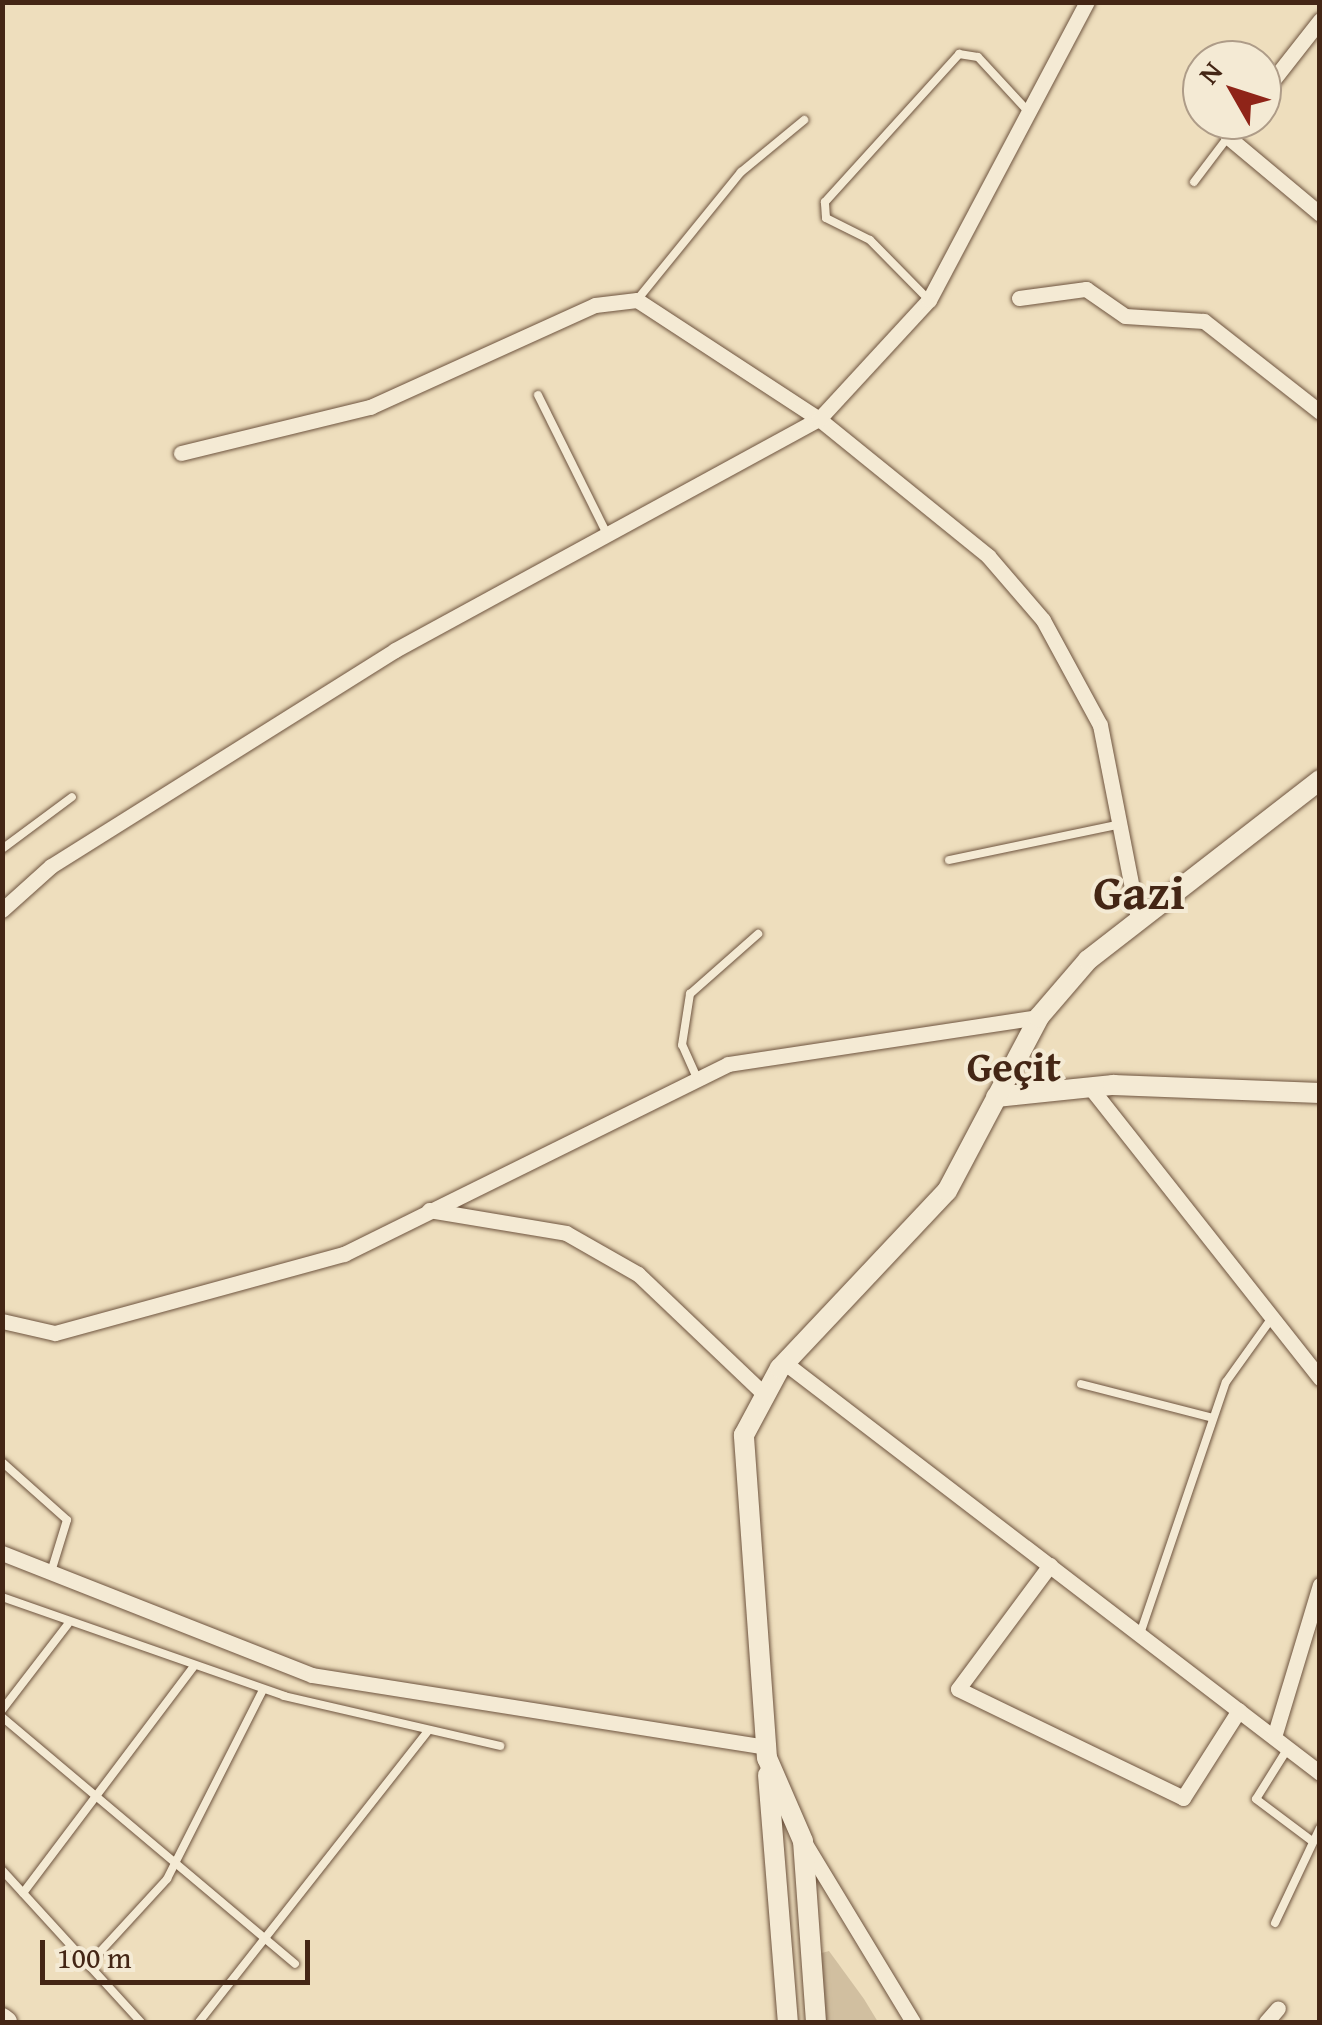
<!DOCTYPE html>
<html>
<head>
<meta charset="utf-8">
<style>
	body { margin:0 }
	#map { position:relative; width:1322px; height:2025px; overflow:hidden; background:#eedebd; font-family:"Gentium Book Plus",serif }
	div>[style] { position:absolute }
	.green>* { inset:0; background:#d1bfa0 }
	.roads { filter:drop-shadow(0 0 2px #6e543f) drop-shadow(0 0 2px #6e543f) }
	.service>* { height:8px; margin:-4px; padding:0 4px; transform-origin:4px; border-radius:4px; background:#f4ead4 }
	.minor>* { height:15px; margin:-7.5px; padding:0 7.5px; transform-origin:7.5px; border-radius:7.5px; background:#f4ead4 }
	.tertiary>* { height:20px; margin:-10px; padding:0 10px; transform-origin:10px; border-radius:10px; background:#f4ead4 }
	.secondary>* { height:22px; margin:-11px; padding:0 11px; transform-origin:11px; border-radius:11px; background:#f4ead4 }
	span { translate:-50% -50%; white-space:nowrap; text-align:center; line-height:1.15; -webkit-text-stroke:8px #f4ead4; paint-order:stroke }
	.quarter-label { font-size:42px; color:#442615; font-weight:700 }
	.district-label { font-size:48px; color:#442615; font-weight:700 }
	.frame { position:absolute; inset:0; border:5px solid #442615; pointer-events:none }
	.north { position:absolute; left:1182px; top:40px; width:100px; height:100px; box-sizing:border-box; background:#f4ead4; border:2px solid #ae9c88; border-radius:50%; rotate:309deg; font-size:28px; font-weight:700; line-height:40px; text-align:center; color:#442615 }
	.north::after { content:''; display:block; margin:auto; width:35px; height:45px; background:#8f2418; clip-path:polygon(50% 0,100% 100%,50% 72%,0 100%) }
	.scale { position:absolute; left:40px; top:1940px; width:270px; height:45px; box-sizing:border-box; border:5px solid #442615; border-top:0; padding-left:12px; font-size:30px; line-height:35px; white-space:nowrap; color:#442615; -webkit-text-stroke:8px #f4ead4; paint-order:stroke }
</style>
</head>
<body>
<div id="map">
	<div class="green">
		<div style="clip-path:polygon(829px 1951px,864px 1999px,878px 2022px,825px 2022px,818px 1954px)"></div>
	</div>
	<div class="roads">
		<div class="service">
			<div style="left:1194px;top:182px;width:56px;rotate:-52.9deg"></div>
			<div style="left:637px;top:300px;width:165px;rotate:-50.9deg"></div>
			<div style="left:741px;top:172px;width:82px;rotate:-39.5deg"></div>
			<div style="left:929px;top:300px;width:84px;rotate:-134.5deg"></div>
			<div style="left:870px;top:240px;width:49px;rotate:-153.4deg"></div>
			<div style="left:826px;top:218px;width:16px;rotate:-94deg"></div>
			<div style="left:825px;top:202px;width:200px;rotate:-47.8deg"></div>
			<div style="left:959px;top:54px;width:19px;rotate:9deg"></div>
			<div style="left:978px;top:57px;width:69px;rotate:47.3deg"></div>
			<div style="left:538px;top:395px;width:155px;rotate:63.6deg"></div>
			<div style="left:2px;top:849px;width:87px;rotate:-36.6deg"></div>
			<div style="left:949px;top:860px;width:172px;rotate:-11.8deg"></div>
			<div style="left:697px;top:1078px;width:36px;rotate:-114deg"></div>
			<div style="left:682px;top:1045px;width:52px;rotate:-81.1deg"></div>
			<div style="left:690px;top:994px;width:91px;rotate:-41.4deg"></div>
			<div style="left:1081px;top:1384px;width:136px;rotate:14.4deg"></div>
			<div style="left:2px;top:1462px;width:87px;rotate:41.7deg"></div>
			<div style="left:67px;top:1520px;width:54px;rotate:107.1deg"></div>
			<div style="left:2px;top:1597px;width:299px;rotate:19.3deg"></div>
			<div style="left:284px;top:1696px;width:222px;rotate:13deg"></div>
			<div style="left:1140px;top:1634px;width:266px;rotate:-71.2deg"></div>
			<div style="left:1226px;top:1382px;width:74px;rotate:-54.4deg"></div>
			<div style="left:2px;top:1710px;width:108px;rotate:-52.5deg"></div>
			<div style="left:2px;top:1717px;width:383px;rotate:40.1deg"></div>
			<div style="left:1288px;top:1748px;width:60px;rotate:122.1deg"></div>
			<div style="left:1256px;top:1799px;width:70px;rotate:36.9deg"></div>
			<div style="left:2px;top:1870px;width:206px;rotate:47.6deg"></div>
			<div style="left:23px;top:1893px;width:283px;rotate:-53deg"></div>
			<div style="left:1275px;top:1923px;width:105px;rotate:-64.7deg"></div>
			<div style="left:88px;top:1965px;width:117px;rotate:-47.4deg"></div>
			<div style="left:167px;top:1879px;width:212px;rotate:-63.1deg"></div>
			<div style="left:199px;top:2022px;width:369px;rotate:-51.8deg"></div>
		</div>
		<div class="minor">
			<div style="left:1262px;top:94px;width:94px;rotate:-51.9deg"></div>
			<div style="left:1241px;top:120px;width:21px;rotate:127deg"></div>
			<div style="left:1228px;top:137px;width:120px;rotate:39.9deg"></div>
			<div style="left:1019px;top:298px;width:68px;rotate:-7.7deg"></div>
			<div style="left:1086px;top:289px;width:47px;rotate:34.7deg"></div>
			<div style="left:1125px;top:316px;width:79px;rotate:3.6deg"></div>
			<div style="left:1204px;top:321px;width:147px;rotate:38.1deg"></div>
			<div style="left:181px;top:453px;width:195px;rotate:-13.7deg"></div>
			<div style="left:370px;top:407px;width:247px;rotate:-24.4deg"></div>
			<div style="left:595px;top:305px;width:42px;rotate:-6.8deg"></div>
			<div style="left:637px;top:300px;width:217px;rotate:33.2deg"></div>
			<div style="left:819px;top:419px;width:218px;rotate:39deg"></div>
			<div style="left:988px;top:556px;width:84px;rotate:49.3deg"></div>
			<div style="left:1043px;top:620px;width:119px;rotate:61.5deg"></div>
			<div style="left:1100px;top:725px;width:197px;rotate:78.9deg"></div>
			<div style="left:2px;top:910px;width:66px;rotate:-41.9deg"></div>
			<div style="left:51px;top:866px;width:406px;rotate:-32.1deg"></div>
			<div style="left:395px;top:650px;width:483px;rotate:-28.6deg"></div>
			<div style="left:819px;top:419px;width:162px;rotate:-47.3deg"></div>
			<div style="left:929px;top:300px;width:337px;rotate:-62.1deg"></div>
			<div style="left:1090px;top:1087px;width:371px;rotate:51.7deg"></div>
			<div style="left:429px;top:1210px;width:139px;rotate:9.5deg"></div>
			<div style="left:566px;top:1233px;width:83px;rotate:29.7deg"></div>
			<div style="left:638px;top:1274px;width:175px;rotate:43.6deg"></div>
			<div style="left:2px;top:1321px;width:54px;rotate:12.8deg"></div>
			<div style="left:55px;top:1333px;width:300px;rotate:-15.3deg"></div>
			<div style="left:344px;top:1254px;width:428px;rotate:-26.3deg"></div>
			<div style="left:728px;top:1064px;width:315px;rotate:-8.6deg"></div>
			<div style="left:785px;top:1363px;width:674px;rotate:37.46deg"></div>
			<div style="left:2px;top:1553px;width:333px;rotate:21.5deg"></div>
			<div style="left:312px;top:1675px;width:460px;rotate:9deg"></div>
			<div style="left:1050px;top:1565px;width:154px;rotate:126.6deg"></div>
			<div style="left:958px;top:1689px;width:250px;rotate:25.8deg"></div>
			<div style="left:1183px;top:1798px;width:104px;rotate:-57.5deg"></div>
			<div style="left:1274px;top:1737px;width:159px;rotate:-73.2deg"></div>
			<div style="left:804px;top:1842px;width:210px;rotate:58.8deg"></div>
			<div style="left:1266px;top:2022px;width:18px;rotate:-49deg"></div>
		</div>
		<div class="tertiary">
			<div style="left:996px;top:1097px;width:118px;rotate:-5.9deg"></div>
			<div style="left:1113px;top:1085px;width:207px;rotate:2.2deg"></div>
			<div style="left:768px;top:1775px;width:248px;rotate:85.4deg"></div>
			<div style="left:816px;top:2022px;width:181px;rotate:-94.1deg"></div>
			<div style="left:803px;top:1841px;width:90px;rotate:-113.4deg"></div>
			<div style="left:767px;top:1758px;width:324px;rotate:-94.1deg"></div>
			<div style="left:744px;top:1435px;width:76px;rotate:-61.8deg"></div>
			<div style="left:780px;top:1368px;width:243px;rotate:-46.7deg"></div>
			<div style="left:947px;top:1191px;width:197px;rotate:-62.1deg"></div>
			<div style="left:1039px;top:1017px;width:75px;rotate:-49.3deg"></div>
			<div style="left:1088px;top:960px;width:294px;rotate:-37.8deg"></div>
		</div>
		<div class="secondary">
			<div style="left:2px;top:2019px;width:5px;rotate:37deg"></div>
		</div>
	</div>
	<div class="quarter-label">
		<span style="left:1014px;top:1066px">Geçit</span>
	</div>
	<div class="district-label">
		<span style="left:1139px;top:892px">Gazi</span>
	</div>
	<div class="frame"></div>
	<div class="north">N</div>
	<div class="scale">100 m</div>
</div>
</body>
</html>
